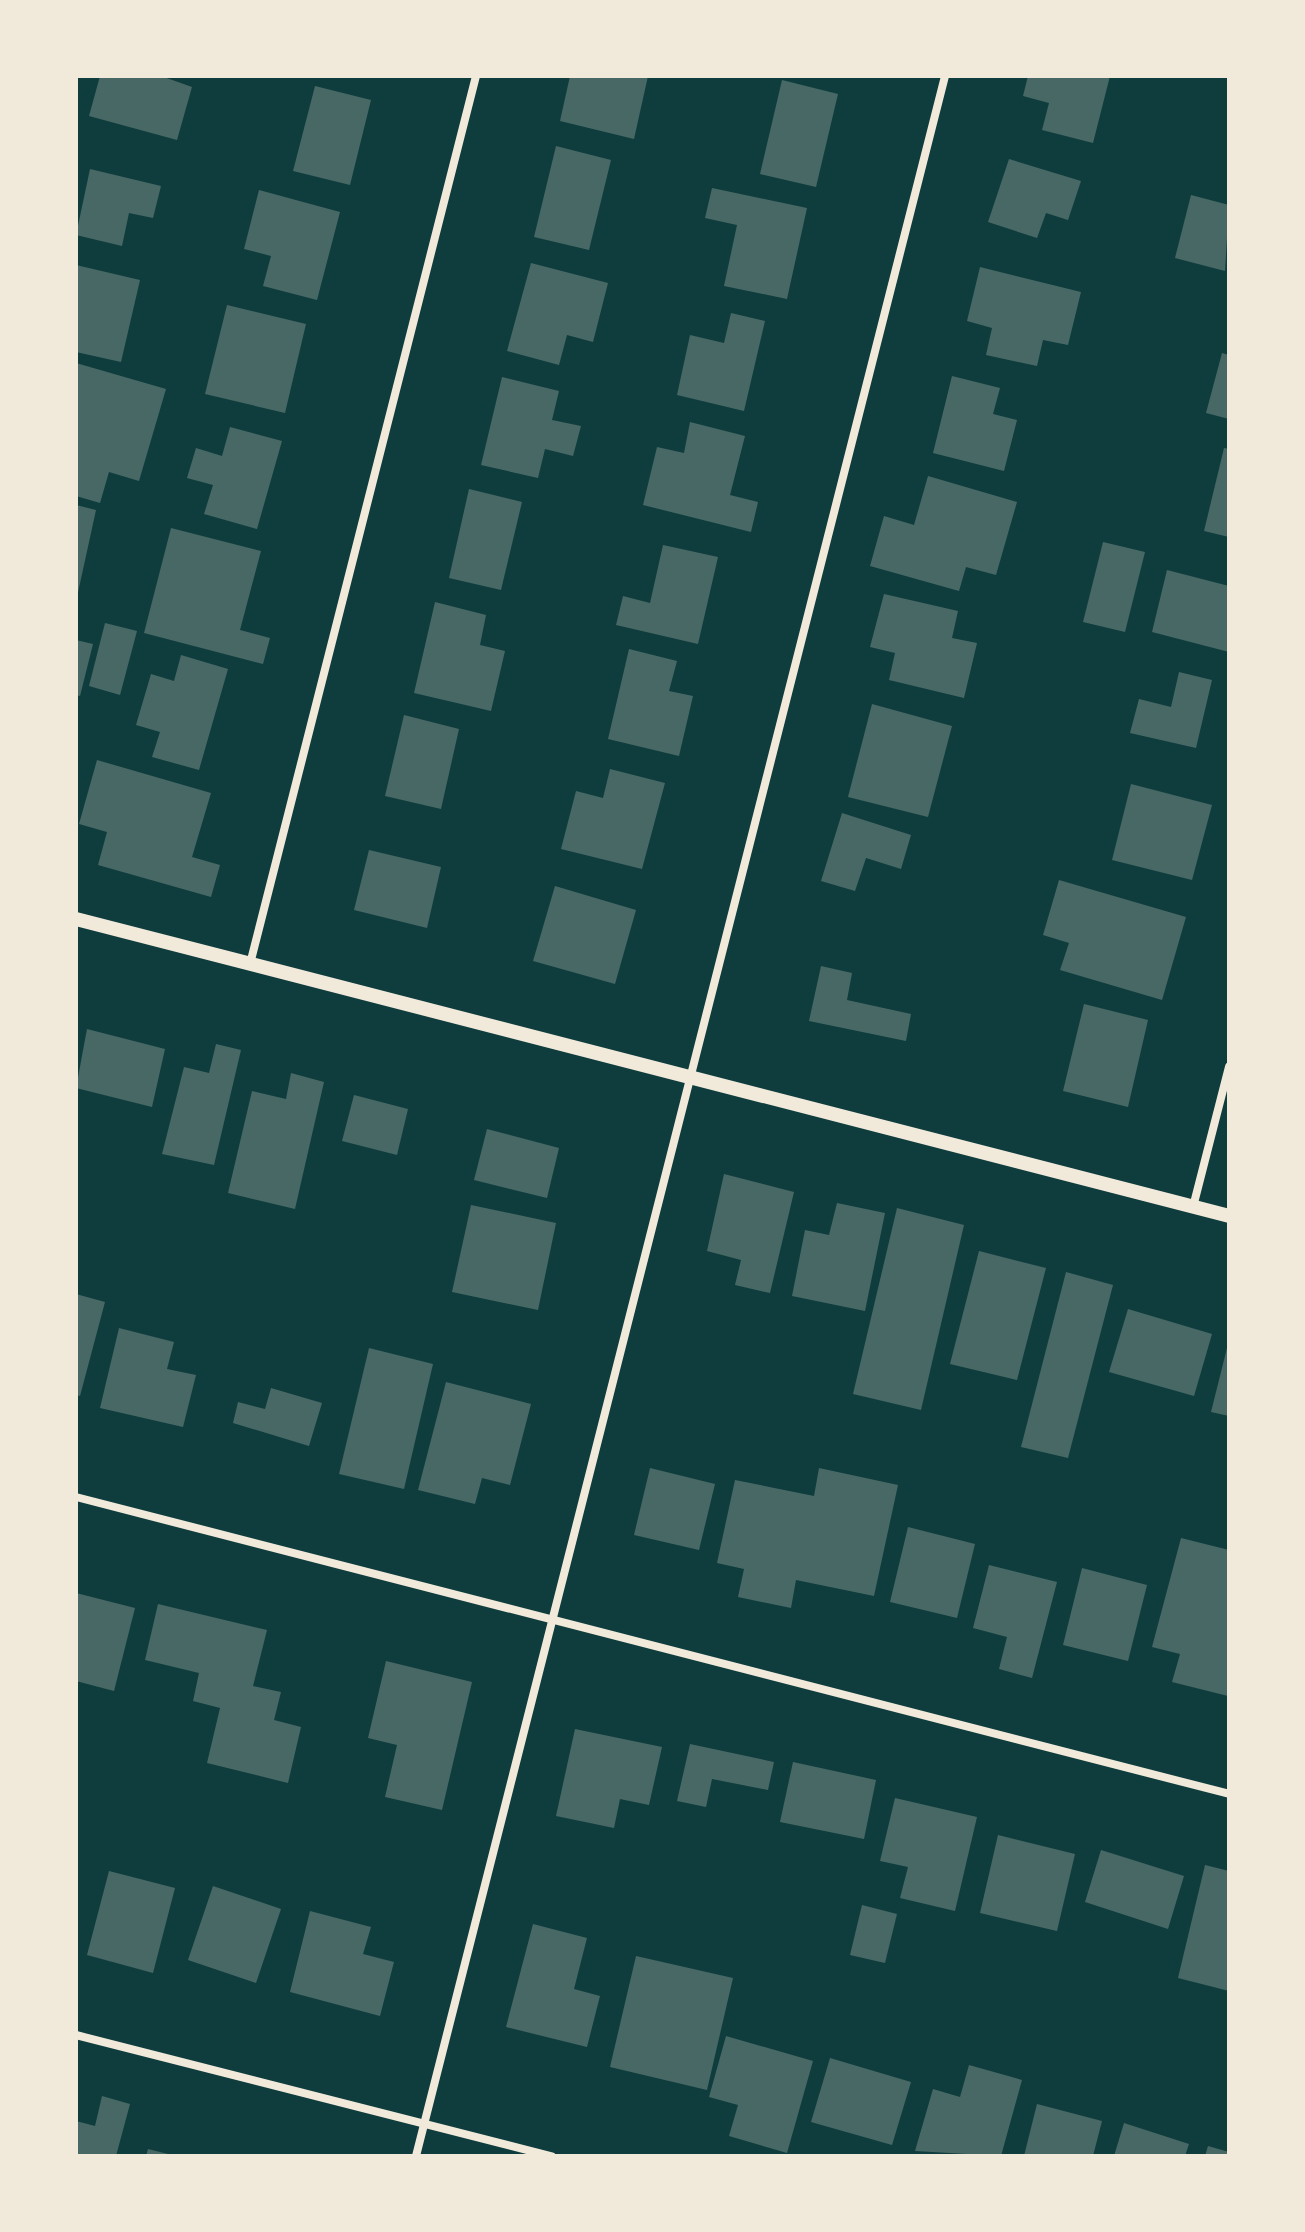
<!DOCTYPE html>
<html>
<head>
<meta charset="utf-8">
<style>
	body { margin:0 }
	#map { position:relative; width:1305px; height:2232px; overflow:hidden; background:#0f3d3e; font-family:"Source Sans 3",sans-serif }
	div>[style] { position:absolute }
	.building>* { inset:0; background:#486865 }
	.minor>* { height:8px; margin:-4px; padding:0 4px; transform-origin:4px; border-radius:4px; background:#f1e9da }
	.tertiary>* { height:14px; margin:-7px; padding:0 7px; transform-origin:7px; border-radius:7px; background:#f1e9da }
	span { translate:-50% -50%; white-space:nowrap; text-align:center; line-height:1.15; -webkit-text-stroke:6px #f1e9da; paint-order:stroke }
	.frame { position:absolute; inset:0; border:78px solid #f1e9da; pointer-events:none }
</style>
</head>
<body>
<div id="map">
	<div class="building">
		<div style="clip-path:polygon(100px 76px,161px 76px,192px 87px,177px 140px,89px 116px)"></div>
		<div style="clip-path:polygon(570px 76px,648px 76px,634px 139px,560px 121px)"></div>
		<div style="clip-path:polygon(1028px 76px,1110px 76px,1093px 143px,1042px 130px,1049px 103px,1023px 96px)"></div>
		<div style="clip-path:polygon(782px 80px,838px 94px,816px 187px,760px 174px)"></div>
		<div style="clip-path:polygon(315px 86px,371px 100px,350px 185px,293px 171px)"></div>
		<div style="clip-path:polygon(556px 146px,611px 160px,589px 250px,534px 237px)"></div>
		<div style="clip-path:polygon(1009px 159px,1081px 181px,1068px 220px,1046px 213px,1037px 238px,988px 222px)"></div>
		<div style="clip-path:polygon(90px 169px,161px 186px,153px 218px,129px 213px,122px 246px,76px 235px)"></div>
		<div style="clip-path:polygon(712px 188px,807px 208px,787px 299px,724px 286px,737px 225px,705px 218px)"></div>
		<div style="clip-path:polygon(259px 190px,340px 212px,317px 300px,263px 286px,271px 256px,244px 249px)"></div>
		<div style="clip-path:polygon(1191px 195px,1229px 205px,1225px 271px,1175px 258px)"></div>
		<div style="clip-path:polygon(531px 263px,608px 283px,593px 342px,567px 335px,559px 365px,507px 351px)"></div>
		<div style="clip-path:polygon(76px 265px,140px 280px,121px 362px,76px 352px)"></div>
		<div style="clip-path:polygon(980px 267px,1081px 292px,1068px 345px,1043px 340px,1037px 366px,986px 355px,992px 328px,967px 321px)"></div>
		<div style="clip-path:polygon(227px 305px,306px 324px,285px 413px,205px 394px)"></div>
		<div style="clip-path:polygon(731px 313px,765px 321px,744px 411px,677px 395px,690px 335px,724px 343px)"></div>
		<div style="clip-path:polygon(1222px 353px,1229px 355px,1229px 419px,1206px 413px)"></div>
		<div style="clip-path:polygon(76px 363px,166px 389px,139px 481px,109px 472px,100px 503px,76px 496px)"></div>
		<div style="clip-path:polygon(952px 376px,1000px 388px,993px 414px,1017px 420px,1004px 471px,933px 453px)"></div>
		<div style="clip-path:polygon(502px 377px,559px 391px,552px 420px,581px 426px,573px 456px,545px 449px,538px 478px,481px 465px)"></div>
		<div style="clip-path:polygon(690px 422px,745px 436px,730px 495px,758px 502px,751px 532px,643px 505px,657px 447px,684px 453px)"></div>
		<div style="clip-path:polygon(230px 427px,282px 441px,257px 529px,204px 514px,213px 485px,187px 478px,196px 448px,222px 456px)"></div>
		<div style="clip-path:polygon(1224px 448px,1229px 449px,1229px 537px,1204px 531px)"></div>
		<div style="clip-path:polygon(928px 476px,1017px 502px,996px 575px,966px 567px,959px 591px,870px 566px,884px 516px,914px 525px)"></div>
		<div style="clip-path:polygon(469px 489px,522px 502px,501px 590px,449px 578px)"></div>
		<div style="clip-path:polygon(76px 505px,96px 510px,77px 597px,76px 597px)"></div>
		<div style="clip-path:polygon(171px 528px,261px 551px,240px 630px,270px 638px,263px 664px,144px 633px)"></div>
		<div style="clip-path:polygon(1103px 542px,1145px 552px,1125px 632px,1083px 622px)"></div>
		<div style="clip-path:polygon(663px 545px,718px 557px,698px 644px,616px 625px,623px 596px,650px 603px)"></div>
		<div style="clip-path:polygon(1167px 570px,1229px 586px,1229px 652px,1152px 632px)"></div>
		<div style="clip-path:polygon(884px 594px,958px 611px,952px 638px,977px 643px,964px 698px,889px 680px,895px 653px,870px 647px)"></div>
		<div style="clip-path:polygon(435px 602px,486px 615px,480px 645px,505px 651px,491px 711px,414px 693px)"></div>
		<div style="clip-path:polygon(105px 623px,137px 631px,120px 695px,89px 686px)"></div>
		<div style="clip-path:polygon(76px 640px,93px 644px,80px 696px,76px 695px)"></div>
		<div style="clip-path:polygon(629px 649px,677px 661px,669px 691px,693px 696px,679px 756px,608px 739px)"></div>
		<div style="clip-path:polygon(181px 655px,228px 669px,199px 770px,152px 757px,160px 732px,136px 725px,151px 674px,174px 681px)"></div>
		<div style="clip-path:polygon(1179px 672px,1212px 680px,1196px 748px,1130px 733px,1139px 699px,1171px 707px)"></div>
		<div style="clip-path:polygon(872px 704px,952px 726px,928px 817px,848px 797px)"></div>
		<div style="clip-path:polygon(404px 715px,459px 729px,441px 809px,385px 796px)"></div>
		<div style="clip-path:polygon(97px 760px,211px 793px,192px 857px,220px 865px,211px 897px,98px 865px,107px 832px,79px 824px)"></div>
		<div style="clip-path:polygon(610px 769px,665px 783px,642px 869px,561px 849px,576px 791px,603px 798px)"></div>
		<div style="clip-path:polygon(1131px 784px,1212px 805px,1192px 880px,1112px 860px)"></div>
		<div style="clip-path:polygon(842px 813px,911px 835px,901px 869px,866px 858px,855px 891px,821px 881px)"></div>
		<div style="clip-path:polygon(369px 850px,441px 867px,427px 928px,354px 910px)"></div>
		<div style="clip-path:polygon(1059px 880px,1186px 917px,1162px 1000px,1060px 970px,1069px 943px,1043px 935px)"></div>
		<div style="clip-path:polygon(555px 886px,636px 910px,615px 984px,533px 961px)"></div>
		<div style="clip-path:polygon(821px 966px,852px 973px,847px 1000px,911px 1014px,906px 1041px,809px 1021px)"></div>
		<div style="clip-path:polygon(1084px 1004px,1148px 1020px,1128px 1107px,1063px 1091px)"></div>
		<div style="clip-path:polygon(87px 1029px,165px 1049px,152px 1107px,76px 1088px)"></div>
		<div style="clip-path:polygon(216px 1044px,241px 1050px,214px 1165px,162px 1154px,184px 1067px,209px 1073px)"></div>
		<div style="clip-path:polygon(291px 1073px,324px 1082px,295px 1209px,228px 1193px,252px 1091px,286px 1099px)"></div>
		<div style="clip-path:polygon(354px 1095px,408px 1109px,397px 1155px,342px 1141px)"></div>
		<div style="clip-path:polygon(487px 1129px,559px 1148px,547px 1198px,474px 1180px)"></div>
		<div style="clip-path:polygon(724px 1174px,794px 1192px,770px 1293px,735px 1285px,741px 1260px,707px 1251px)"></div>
		<div style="clip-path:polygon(837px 1203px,885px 1213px,865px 1311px,792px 1296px,805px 1230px,829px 1235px)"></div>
		<div style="clip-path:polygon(471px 1205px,556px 1223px,538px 1310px,452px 1292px)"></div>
		<div style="clip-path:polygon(897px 1208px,964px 1225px,921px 1410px,853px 1394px)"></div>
		<div style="clip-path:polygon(979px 1251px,1046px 1268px,1017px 1380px,950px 1364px)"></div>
		<div style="clip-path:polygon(1066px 1272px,1113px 1285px,1068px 1458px,1021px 1447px)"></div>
		<div style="clip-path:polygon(76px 1294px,105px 1302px,80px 1396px,76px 1395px)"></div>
		<div style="clip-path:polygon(1128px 1309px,1212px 1334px,1194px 1396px,1109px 1372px)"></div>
		<div style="clip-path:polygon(119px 1328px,174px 1342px,167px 1369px,196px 1375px,183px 1427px,100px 1408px)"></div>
		<div style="clip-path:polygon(1229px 1340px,1229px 1416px,1211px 1412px)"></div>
		<div style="clip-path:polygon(369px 1348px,433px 1364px,404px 1489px,339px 1474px)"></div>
		<div style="clip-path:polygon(446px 1382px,531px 1404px,510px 1485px,482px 1478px,475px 1504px,418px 1490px)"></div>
		<div style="clip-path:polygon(271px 1388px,322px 1403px,309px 1446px,233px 1423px,238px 1402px,265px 1409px)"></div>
		<div style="clip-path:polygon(650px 1468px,715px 1484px,699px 1550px,634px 1535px)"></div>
		<div style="clip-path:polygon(819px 1468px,898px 1485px,874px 1596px,796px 1580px,791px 1608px,738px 1597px,744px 1569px,717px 1563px,735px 1480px,814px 1496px)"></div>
		<div style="clip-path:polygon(908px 1527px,975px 1544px,957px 1618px,890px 1602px)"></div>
		<div style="clip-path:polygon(1181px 1538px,1229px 1550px,1228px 1696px,1172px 1682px,1180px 1654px,1152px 1647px)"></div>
		<div style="clip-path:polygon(989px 1565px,1057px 1582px,1032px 1678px,999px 1669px,1007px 1637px,973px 1628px)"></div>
		<div style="clip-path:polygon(1082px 1568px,1147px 1585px,1128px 1661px,1063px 1645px)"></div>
		<div style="clip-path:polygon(76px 1593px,135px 1608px,114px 1691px,76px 1681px)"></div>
		<div style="clip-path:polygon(158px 1604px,267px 1630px,253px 1686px,281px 1692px,274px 1720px,301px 1727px,288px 1783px,207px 1763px,220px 1708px,193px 1701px,199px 1673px,145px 1660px)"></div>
		<div style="clip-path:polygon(386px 1661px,472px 1682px,442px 1810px,385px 1797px,397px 1745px,368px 1738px)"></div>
		<div style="clip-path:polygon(575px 1729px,662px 1747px,649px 1805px,620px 1799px,614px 1828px,556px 1816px)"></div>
		<div style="clip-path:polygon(690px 1744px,774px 1762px,768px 1790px,712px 1779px,706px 1807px,677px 1801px)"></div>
		<div style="clip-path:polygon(793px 1762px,876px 1780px,864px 1839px,780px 1822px)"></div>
		<div style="clip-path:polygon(895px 1798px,977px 1817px,955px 1911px,900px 1898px,908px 1867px,880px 1861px)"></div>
		<div style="clip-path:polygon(998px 1835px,1075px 1854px,1057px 1931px,980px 1913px)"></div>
		<div style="clip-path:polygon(1101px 1850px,1184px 1876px,1168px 1929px,1085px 1902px)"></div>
		<div style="clip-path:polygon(1205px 1865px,1229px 1871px,1229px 1991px,1178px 1978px)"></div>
		<div style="clip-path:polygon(109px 1871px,175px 1888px,153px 1973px,87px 1955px)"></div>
		<div style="clip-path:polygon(213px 1886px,281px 1909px,256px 1983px,188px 1960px)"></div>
		<div style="clip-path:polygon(862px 1905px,897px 1914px,885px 1963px,850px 1955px)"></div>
		<div style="clip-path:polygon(310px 1911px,371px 1927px,363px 1954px,394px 1962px,380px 2016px,290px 1992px)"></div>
		<div style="clip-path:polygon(533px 1924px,587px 1938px,574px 1989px,600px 1996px,587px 2047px,506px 2027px)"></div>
		<div style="clip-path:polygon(636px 1956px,733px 1978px,707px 2090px,610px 2067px)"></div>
		<div style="clip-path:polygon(726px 2036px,813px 2061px,787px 2153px,729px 2136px,738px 2105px,709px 2097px)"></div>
		<div style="clip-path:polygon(830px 2058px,911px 2082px,892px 2145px,811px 2122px)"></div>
		<div style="clip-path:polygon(969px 2065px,1022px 2080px,1001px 2156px,915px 2151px,933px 2089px,960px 2097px)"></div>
		<div style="clip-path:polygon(102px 2096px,130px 2104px,116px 2156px,76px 2156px,76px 2121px,95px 2126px)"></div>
		<div style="clip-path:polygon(1037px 2104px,1102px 2121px,1093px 2156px,1024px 2156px)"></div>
		<div style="clip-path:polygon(1124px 2123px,1189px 2144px,1185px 2156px,1114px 2156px)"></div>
		<div style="clip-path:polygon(1208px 2146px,1229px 2152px,1229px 2156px,1205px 2156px)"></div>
		<div style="clip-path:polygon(148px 2149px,172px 2155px,172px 2156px,146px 2156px)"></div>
	</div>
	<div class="minor">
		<div style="left:250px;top:964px;width:916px;rotate:-75.72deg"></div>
		<div style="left:1193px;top:1207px;width:145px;rotate:-75.6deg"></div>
		<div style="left:76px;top:1497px;width:1191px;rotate:14.44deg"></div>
		<div style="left:76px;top:2035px;width:491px;rotate:14.3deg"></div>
		<div style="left:416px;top:2156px;width:2146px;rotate:-75.73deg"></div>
	</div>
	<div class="tertiary">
		<div style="left:76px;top:919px;width:1191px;rotate:14.44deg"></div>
	</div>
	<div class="frame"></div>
</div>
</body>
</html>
